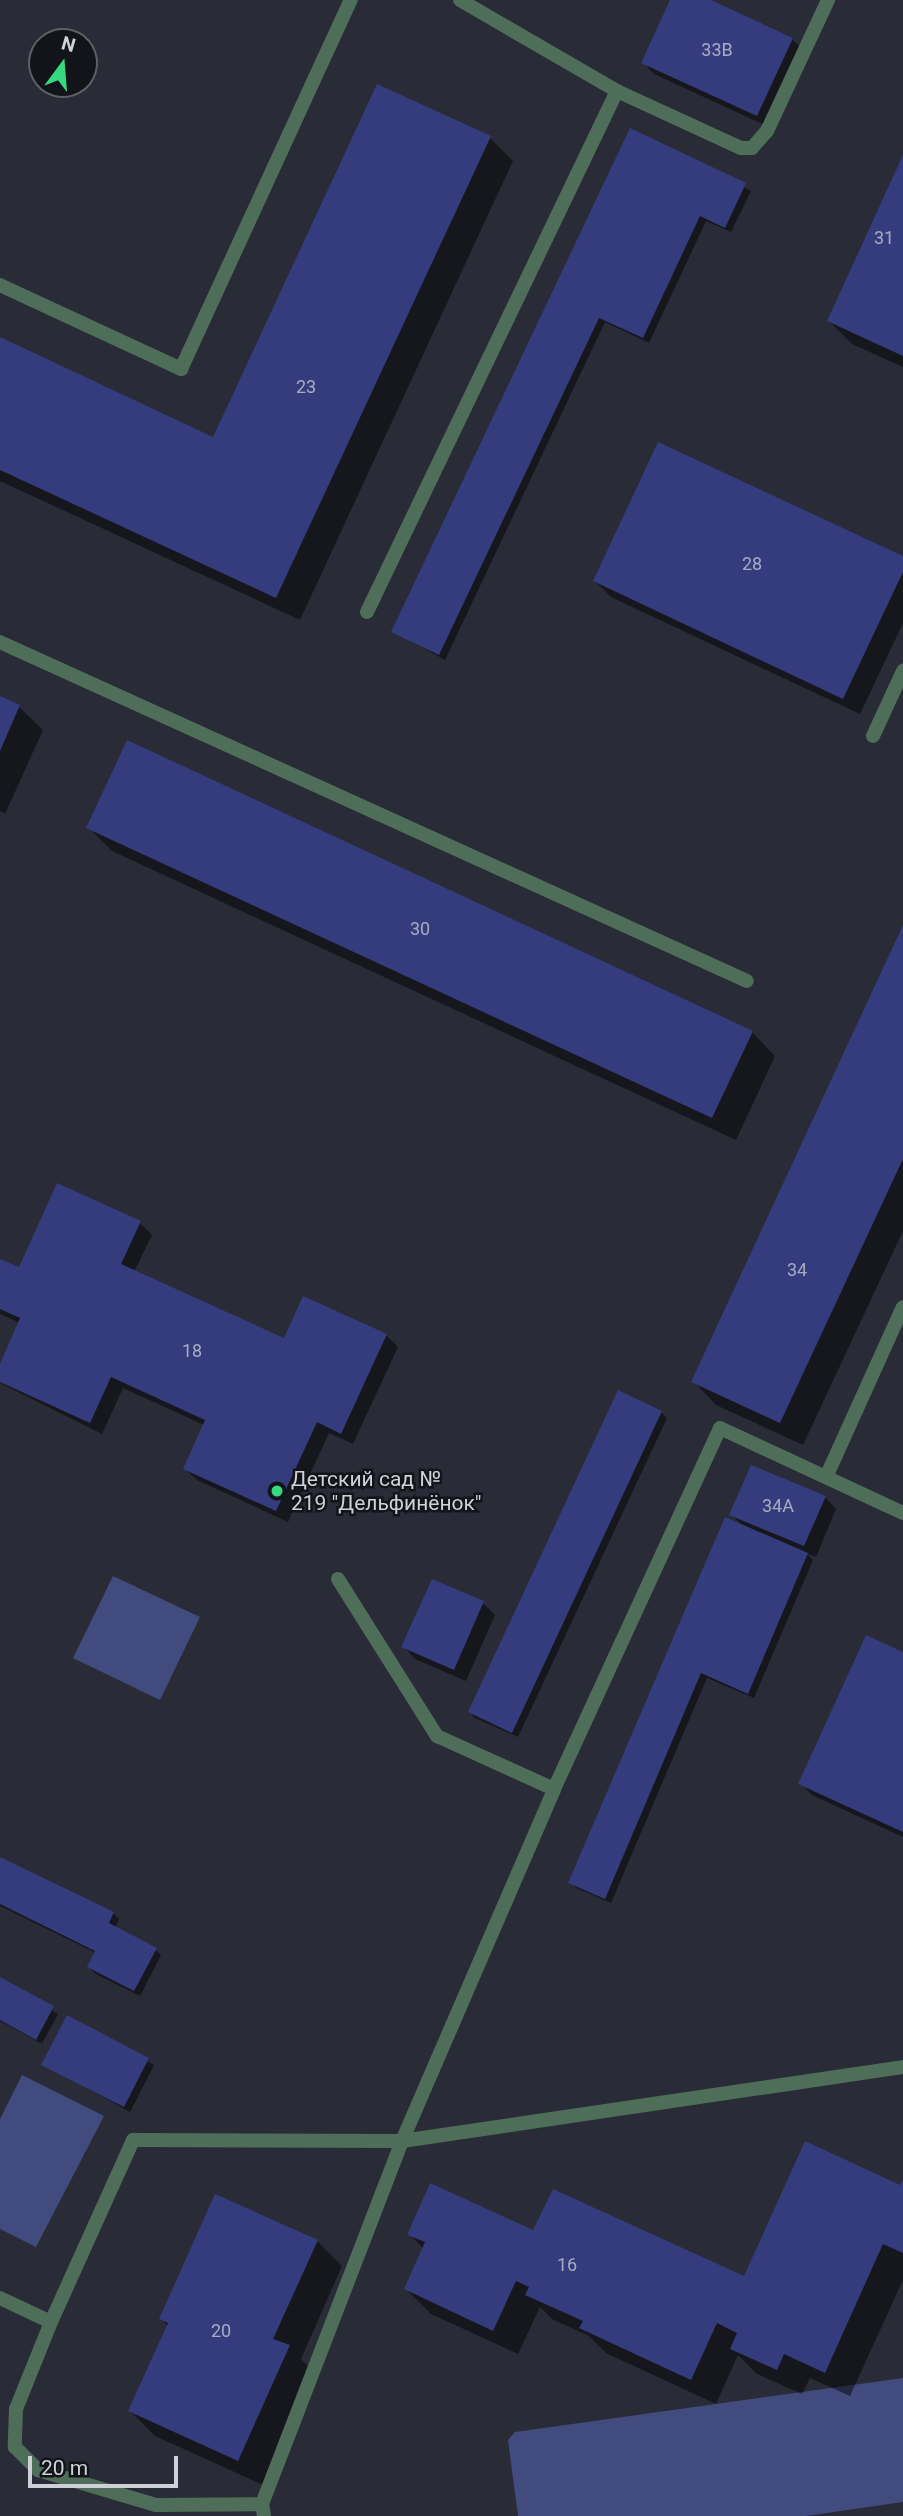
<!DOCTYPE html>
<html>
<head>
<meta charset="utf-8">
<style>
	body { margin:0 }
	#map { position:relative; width:903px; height:2516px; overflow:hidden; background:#292b37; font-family:Roboto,sans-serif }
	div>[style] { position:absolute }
	.green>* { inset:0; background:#424b7e }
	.shadow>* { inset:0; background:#0007 }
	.building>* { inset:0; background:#343c7d }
	.service>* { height:14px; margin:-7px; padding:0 7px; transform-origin:7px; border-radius:7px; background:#4f6e59 }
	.dots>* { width:19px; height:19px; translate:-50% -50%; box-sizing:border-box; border:4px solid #131419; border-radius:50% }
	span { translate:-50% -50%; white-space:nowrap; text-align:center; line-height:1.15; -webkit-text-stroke:5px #131419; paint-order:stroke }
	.number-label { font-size:18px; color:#a8acc2 }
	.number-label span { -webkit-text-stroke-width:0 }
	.poi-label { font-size:21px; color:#cfd1d9 }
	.left { translate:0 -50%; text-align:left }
	.north { position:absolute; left:28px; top:28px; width:70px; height:70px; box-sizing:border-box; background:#131419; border:2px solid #5e6066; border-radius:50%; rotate:16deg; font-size:19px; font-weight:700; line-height:28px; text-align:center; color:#cfd1d9 }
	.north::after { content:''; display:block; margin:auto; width:24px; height:32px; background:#36d880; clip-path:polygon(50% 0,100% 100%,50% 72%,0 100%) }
	.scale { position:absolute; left:28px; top:2456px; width:150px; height:32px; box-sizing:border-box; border:4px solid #cfd1d9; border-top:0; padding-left:9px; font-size:21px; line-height:24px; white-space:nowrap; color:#cfd1d9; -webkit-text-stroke:5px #131419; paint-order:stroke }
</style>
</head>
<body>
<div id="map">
	<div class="green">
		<div style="clip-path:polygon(113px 1576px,200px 1617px,160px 1700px,73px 1658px)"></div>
		<div style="clip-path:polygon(22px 2075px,104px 2116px,36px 2247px,0 2229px,0 2119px)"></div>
		<div style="clip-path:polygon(903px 2378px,903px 2502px,806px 2516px,518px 2516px,508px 2440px,515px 2432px)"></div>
	</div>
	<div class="shadow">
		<div style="clip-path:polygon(672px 0,707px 0,792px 39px,804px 51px,769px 127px,654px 74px,643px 62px)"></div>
		<div style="clip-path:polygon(631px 131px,751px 191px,731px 232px,706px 221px,649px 343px,605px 322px,445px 660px,393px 631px)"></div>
		<div style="clip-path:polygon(490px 138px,513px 161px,300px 620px,0 481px,0 339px,214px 439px)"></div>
		<div style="clip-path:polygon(903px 159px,903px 367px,852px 344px,829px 321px)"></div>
		<div style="clip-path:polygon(903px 558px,903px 623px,860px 714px,611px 597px,595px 581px)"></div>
		<div style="clip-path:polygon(0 698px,19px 707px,43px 730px,5px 814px,0 811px)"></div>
		<div style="clip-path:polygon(88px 827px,752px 1032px,775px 1056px,736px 1140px,112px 851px)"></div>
		<div style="clip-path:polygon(903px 929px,903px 1231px,803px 1445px,716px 1405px,693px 1381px)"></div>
		<div style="clip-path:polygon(140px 1223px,152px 1235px,134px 1272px,285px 1340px,386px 1335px,398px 1347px,353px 1444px,329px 1433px,288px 1522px,197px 1480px,185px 1469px,204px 1425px,123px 1388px,102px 1434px,0 1383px,0 1368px,20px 1323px,0 1314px,0 1261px,20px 1270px)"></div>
		<div style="clip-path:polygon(661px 1412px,667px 1418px,518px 1737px,475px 1718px,470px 1712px)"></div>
		<div style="clip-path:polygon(825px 1497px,836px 1509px,816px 1557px,806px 1553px,813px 1560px,754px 1698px,707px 1678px,611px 1903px,576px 1888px,571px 1882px,743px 1526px,732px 1515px)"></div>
		<div style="clip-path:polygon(432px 1581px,483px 1603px,495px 1615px,466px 1681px,415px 1659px,404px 1647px)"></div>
		<div style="clip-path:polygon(903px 1654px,903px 1837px,812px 1795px,800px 1783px)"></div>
		<div style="clip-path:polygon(0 1859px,113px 1913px,119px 1919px,115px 1928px,155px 1950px,161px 1955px,140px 1996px,94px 1973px,89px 1967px,96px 1953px,0 1906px)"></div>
		<div style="clip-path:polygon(0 1979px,58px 2014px,42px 2044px,0 2021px)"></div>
		<div style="clip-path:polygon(68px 2017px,154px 2065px,130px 2112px,44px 2064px)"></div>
		<div style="clip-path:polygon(903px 2184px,903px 2280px,850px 2396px,810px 2378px,802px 2394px,757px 2374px,738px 2355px,716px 2404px,606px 2353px,589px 2336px,552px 2319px,540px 2307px,518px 2354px,431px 2314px,406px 2289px,424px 2249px,409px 2234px,534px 2232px,745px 2279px)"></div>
		<div style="clip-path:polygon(317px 2241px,342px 2266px,301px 2359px,314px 2372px,263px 2485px,155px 2436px,130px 2411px,168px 2326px,161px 2319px)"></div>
	</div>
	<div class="building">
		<div style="clip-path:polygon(670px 0,711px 0,793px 38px,757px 116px,641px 63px)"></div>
		<div style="clip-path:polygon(377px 84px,491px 136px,276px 598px,0 470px,0 337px,213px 437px)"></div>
		<div style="clip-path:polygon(630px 128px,746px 183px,725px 228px,700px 216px,643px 338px,599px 318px,439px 655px,391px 632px)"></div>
		<div style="clip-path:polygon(903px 155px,903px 356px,827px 321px)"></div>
		<div style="clip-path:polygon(658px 442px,903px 556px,903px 572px,843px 699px,593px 581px)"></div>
		<div style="clip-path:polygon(0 696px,20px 705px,0 751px)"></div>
		<div style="clip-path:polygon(127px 740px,753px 1031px,712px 1118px,86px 828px)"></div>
		<div style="clip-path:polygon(903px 925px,903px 1159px,780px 1423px,691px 1382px)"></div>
		<div style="clip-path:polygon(57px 1183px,141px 1221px,121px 1264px,284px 1338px,303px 1296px,387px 1334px,341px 1434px,317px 1422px,276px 1511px,183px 1469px,205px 1420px,111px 1377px,90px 1423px,0 1382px,0 1364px,20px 1318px,0 1309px,0 1259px,19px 1267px)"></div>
		<div style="clip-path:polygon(618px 1390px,662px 1411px,512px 1733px,468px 1712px)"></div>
		<div style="clip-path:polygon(751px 1465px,826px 1496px,804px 1546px,729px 1515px)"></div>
		<div style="clip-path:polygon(725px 1517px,808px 1553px,748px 1694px,701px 1673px,605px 1899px,568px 1883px)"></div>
		<div style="clip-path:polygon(432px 1579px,484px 1601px,454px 1670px,401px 1647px)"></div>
		<div style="clip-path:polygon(866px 1635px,903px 1652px,903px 1832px,798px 1784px)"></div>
		<div style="clip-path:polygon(0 1857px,114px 1912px,109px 1923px,157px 1948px,134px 1991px,87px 1967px,95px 1951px,0 1904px)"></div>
		<div style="clip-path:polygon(0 1977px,54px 2006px,36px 2040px,0 2020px)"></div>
		<div style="clip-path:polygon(67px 2015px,149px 2058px,124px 2107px,41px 2065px)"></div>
		<div style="clip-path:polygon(805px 2141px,900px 2185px,903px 2180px,903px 2253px,883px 2244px,825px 2373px,784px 2354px,777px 2370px,730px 2349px,737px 2333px,717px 2323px,691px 2380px,579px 2328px,583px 2321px,525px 2295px,529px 2287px,516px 2281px,493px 2331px,404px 2289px,425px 2242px,407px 2235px,430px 2183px,533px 2230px,553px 2189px,744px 2276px)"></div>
		<div style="clip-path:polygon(215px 2194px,318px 2240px,273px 2339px,290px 2345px,238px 2461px,128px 2411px,168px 2323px,159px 2319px)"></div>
	</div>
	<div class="service">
		<div style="left:460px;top:0;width:181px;rotate:30.1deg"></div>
		<div style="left:617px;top:91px;width:136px;rotate:24.7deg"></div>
		<div style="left:741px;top:148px;width:11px"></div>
		<div style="left:752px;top:148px;width:23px;rotate:-49deg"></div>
		<div style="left:767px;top:131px;width:145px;rotate:-65deg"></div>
		<div style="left:0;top:285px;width:200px;rotate:24.9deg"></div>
		<div style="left:181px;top:369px;width:406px;rotate:-65.3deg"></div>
		<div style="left:367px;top:612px;width:578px;rotate:-64.37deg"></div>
		<div style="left:0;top:642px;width:820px;rotate:24.41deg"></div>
		<div style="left:873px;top:736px;width:72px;rotate:-65.2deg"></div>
		<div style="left:827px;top:1475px;width:184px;rotate:-65.7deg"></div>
		<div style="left:338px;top:1579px;width:186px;rotate:57.8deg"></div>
		<div style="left:437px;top:1736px;width:128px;rotate:24.4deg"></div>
		<div style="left:0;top:2298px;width:56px;rotate:25.2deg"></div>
		<div style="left:51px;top:2322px;width:94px;rotate:111.9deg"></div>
		<div style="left:16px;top:2409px;width:38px;rotate:92deg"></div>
		<div style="left:15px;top:2447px;width:33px;rotate:45deg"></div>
		<div style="left:38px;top:2470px;width:123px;rotate:16.5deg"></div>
		<div style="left:156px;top:2505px;width:106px;rotate:-0.5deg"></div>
		<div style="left:51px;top:2322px;width:200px;rotate:-65.7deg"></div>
		<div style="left:133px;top:2140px;width:269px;rotate:0.2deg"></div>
		<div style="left:402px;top:2141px;width:506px;rotate:-8.4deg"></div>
		<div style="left:264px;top:2516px;width:12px;rotate:-99deg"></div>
		<div style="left:262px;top:2504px;width:389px;rotate:-68.9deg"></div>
		<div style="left:402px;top:2141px;width:383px;rotate:-66.6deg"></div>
		<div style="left:554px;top:1789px;width:397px;rotate:-65.3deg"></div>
		<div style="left:720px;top:1428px;width:202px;rotate:24.9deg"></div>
	</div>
	<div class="dots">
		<div style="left:277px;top:1491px;background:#36d880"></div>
	</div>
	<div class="number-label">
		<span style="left:717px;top:50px">33В</span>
		<span style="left:884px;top:238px">31</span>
		<span style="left:306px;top:387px">23</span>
		<span style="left:752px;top:564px">28</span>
		<span style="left:420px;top:929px">30</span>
		<span style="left:797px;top:1270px">34</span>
		<span style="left:192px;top:1351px">18</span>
		<span style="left:778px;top:1506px">34А</span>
		<span style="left:567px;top:2265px">16</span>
		<span style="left:221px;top:2331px">20</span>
	</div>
	<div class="poi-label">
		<span class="left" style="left:291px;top:1491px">Детский сад №<br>219 "Дельфинёнок"</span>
	</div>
	<div class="north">N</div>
	<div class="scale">20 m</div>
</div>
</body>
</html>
